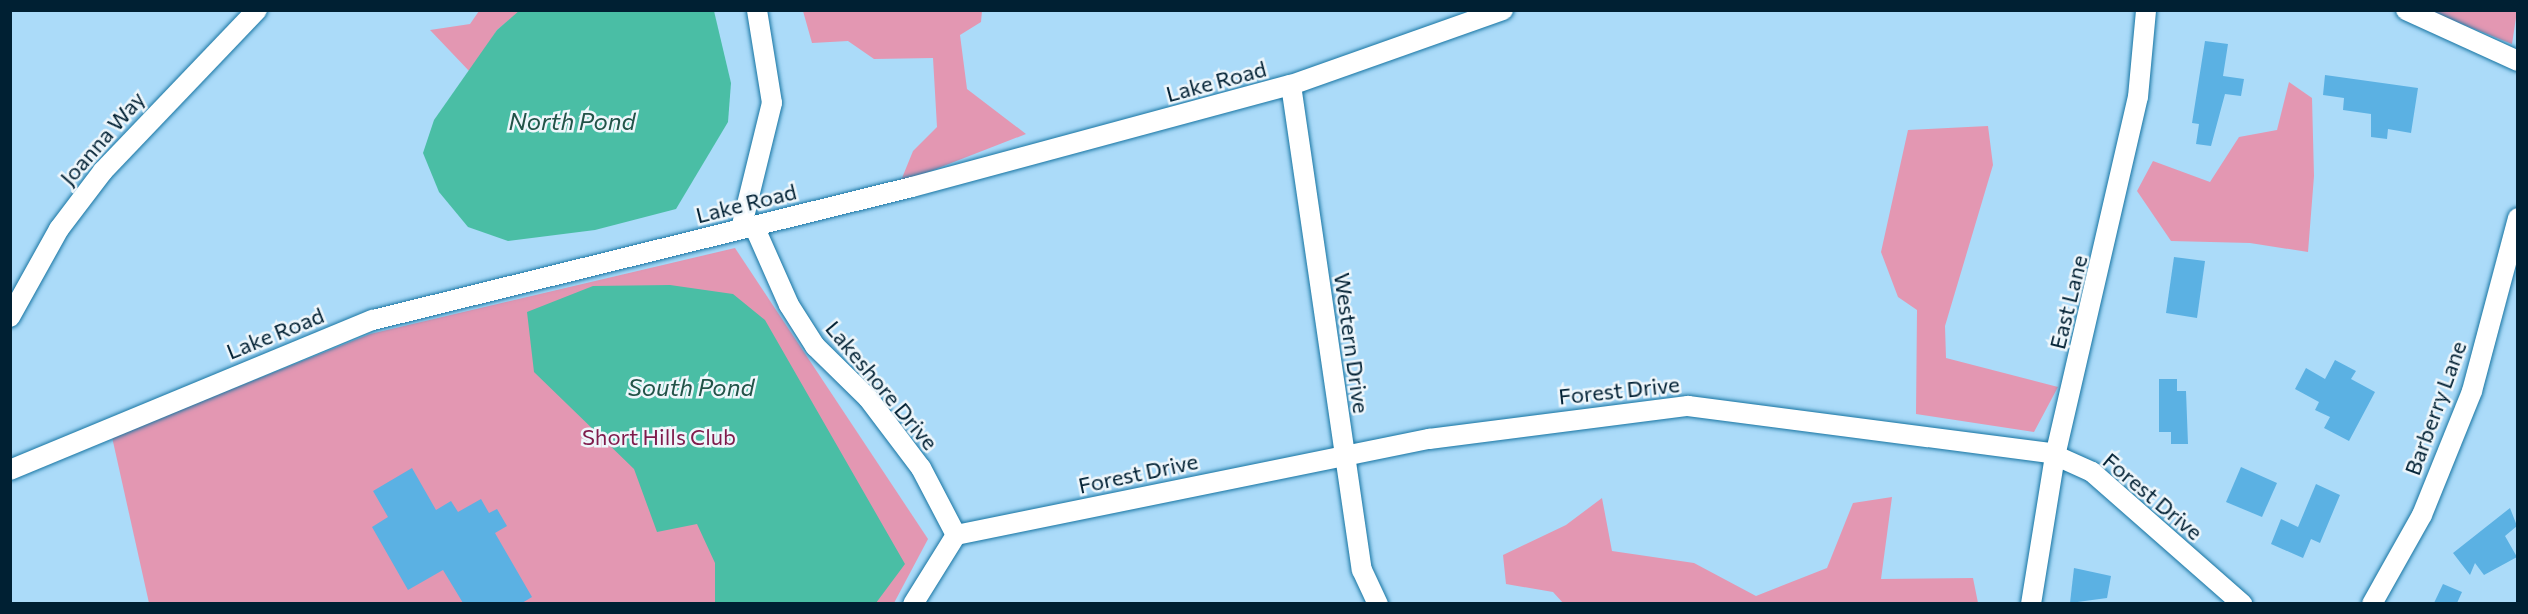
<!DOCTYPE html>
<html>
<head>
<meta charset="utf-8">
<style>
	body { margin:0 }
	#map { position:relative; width:2528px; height:614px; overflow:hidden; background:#abdbf9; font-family:Commissioner,sans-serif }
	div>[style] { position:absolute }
	.green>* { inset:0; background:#e397b2 }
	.water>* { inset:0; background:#4abea5 }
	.building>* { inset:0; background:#5bb1e3 }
	.roads { filter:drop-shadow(0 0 2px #1674a2) drop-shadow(0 0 2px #1674a2) }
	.minor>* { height:20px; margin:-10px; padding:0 10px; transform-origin:10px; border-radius:10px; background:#fff }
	span { translate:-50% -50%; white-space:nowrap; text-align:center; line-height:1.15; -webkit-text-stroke:5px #eef6fb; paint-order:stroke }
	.street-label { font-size:22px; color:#002033 }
	.park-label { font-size:22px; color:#7f1b4b }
	.water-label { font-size:24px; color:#225348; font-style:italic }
	.frame { position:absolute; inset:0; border:12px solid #002033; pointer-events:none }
</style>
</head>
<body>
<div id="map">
	<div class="green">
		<div style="clip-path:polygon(895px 10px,982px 11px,981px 22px,960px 35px,967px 89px,1026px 134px,900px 183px,913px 151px,937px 127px,933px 58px,874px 59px,848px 41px,812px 43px,803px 11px)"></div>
		<div style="clip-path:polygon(479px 11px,520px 11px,497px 30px,471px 73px,430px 30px,470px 24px)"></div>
		<div style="clip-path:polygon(2430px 11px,2517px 11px,2512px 44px)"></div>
		<div style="clip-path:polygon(2289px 82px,2312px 98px,2314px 176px,2308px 252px,2250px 243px,2171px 241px,2137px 191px,2153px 161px,2210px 182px,2239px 137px,2277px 130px)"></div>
		<div style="clip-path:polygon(1988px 126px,1993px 165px,1945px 326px,1946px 358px,2058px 387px,2034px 432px,1916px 414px,1917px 310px,1898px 297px,1881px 252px,1908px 130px)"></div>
		<div style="clip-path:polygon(735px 248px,928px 539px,894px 603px,149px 603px,112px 437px,370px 334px)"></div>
		<div style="clip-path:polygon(1892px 497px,1881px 579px,1973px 578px,1978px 603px,1564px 604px,1553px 592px,1506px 584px,1503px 555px,1566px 525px,1602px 498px,1612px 551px,1694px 563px,1756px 596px,1827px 568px,1853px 503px)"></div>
	</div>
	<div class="water">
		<div style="clip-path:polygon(520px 10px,714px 11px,731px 83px,728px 122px,676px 209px,595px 230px,508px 241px,468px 227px,439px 192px,423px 153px,434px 120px,497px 30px)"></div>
		<div style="clip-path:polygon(670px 285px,733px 294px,765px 320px,905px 564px,876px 603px,715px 603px,715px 563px,697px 524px,657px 532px,634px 469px,534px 372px,527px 312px,593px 286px)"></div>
	</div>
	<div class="building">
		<div style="clip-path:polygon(2205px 41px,2228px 44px,2223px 76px,2244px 79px,2241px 96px,2225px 94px,2211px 146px,2196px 144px,2199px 124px,2192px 123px)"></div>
		<div style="clip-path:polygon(2325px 75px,2418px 88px,2411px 133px,2388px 129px,2387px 139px,2371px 137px,2371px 114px,2343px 110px,2344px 98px,2323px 95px)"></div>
		<div style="clip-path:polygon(2174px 257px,2205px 261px,2197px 318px,2166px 313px)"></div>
		<div style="clip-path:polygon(2335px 360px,2356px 371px,2351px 379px,2375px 392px,2349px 441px,2324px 428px,2330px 417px,2315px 410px,2319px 402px,2295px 389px,2306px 368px,2325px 379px)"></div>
		<div style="clip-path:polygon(2159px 379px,2177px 379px,2177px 391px,2186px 391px,2188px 444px,2171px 444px,2171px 432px,2159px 432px)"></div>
		<div style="clip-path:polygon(2241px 467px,2277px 483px,2262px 517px,2226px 502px)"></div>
		<div style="clip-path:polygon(412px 468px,436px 510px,451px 501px,458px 512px,481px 499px,489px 513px,497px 509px,507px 526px,495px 533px,532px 597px,522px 603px,463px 603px,443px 570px,408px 590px,372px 527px,388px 517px,373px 491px)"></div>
		<div style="clip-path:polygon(2316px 484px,2340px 495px,2320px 543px,2311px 539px,2303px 558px,2271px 544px,2281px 519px,2298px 527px)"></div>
		<div style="clip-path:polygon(2510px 508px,2517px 526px,2505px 536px,2517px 557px,2484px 575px,2475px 563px,2470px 575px,2453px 553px)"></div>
		<div style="clip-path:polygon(2074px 568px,2111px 576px,2107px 598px,2070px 603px)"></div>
		<div style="clip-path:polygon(2443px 584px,2462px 592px,2457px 603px,2434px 603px)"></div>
	</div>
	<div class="roads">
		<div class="minor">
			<div style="left:2406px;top:10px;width:123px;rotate:24.5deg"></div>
			<div style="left:1291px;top:85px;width:490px;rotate:81.7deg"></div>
			<div style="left:1362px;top:570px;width:38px;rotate:65deg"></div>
			<div style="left:754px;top:226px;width:86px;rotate:66.1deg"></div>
			<div style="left:789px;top:305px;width:49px;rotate:57.6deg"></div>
			<div style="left:815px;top:346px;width:74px;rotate:44.5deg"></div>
			<div style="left:868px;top:398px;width:88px;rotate:52.9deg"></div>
			<div style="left:921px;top:468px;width:76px;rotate:62.4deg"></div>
			<div style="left:956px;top:535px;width:81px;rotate:121.9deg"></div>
			<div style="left:741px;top:229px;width:130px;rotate:-76.2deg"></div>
			<div style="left:772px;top:103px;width:94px;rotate:-99.2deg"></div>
			<div style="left:10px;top:317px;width:101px;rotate:-60.9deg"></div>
			<div style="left:59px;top:229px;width:73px;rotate:-52.8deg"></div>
			<div style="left:103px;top:171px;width:223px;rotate:-46.3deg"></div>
			<div style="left:10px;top:470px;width:393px;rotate:-22.5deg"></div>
			<div style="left:373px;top:320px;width:555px;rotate:-13.86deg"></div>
			<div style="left:912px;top:187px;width:392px;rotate:-15.1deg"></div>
			<div style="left:1291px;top:85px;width:225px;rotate:-19.5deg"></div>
			<div style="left:956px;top:535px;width:483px;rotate:-11.5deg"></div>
			<div style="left:1429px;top:439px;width:261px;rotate:-7.3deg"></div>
			<div style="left:1688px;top:406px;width:365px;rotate:7.4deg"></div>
			<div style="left:2050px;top:453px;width:46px;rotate:24.3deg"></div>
			<div style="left:2092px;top:472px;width:200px;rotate:41.3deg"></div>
			<div style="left:2031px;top:604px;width:150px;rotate:-80.8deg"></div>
			<div style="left:2055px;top:456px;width:368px;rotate:-77deg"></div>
			<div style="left:2138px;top:97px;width:87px;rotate:-84.7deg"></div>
			<div style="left:2372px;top:604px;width:102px;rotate:-60.7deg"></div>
			<div style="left:2422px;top:515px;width:134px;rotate:-68deg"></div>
			<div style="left:2472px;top:391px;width:179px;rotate:-75.1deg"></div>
		</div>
	</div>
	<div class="street-label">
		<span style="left:1216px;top:81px;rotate:-15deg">Lake Road</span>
		<span style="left:102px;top:138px;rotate:-49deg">Joanna Way</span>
		<span style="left:746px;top:203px;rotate:-14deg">Lake Road</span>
		<span style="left:2068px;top:302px;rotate:-76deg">East Lane</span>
		<span style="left:275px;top:333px;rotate:-22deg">Lake Road</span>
		<span style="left:1352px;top:343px;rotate:82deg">Western Drive</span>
		<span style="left:882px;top:385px;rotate:50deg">Lakeshore Drive</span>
		<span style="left:1619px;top:390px;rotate:-6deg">Forest Drive</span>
		<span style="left:2435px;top:408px;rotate:-70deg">Barberry Lane</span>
		<span style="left:1138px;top:473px;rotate:-12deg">Forest Drive</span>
		<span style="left:2153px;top:496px;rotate:40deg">Forest Drive</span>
	</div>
	<div class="park-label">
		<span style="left:659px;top:437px">Short Hills Club</span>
	</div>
	<div class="water-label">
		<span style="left:572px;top:121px">North Pond</span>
		<span style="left:691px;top:387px">South Pond</span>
	</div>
	<div class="frame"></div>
</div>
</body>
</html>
